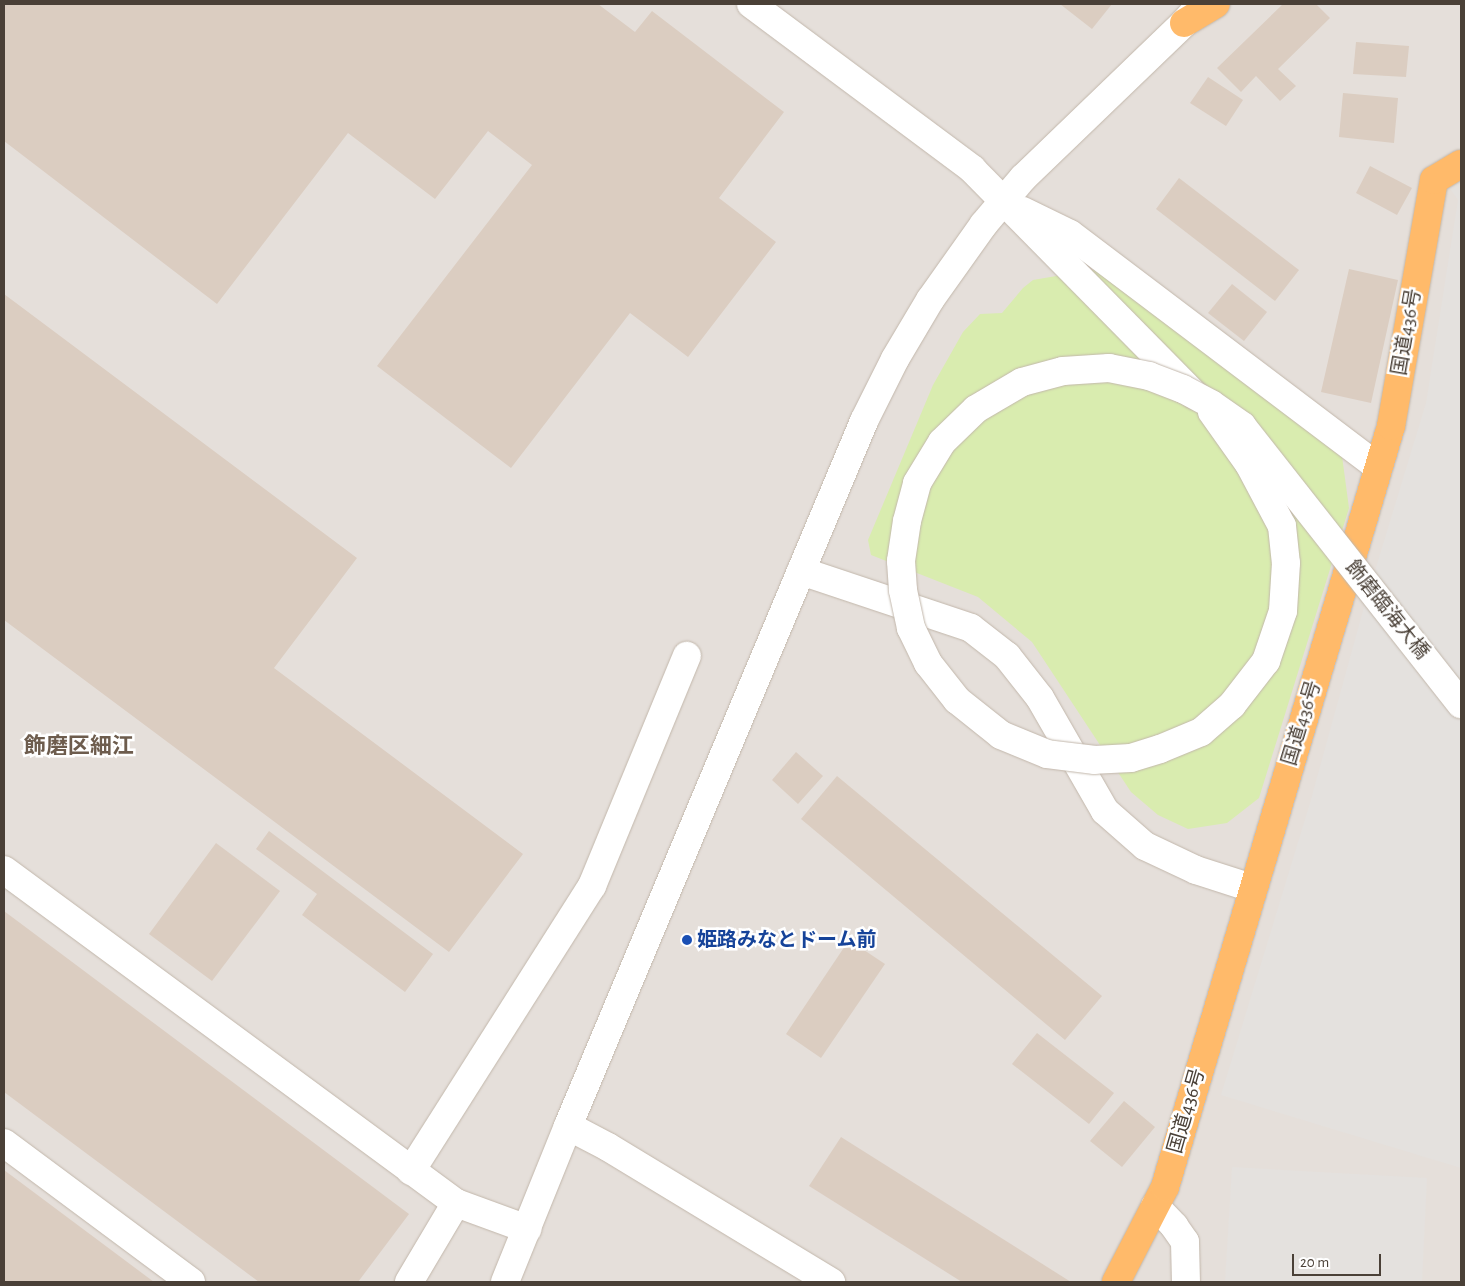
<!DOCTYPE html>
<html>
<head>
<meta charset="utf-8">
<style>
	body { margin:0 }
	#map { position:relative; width:1465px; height:1286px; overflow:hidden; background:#f5f0e9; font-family:"Alegreya Sans","Noto Sans JP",sans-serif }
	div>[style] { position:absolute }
	.industrial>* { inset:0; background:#e5dfda }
	.green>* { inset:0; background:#d9ecaf }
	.parking>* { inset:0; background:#e4e1de }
	.building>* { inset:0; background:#dbcdc1 }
	.roads { filter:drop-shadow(0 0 1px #c2b7ab) drop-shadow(0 0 1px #c2b7ab) }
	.minor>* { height:28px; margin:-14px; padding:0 14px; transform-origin:14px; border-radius:14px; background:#fff }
	.highway>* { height:28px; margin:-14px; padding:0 14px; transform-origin:14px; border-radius:14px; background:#ffba6a }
	.bridges { filter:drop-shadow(0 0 1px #c2b7ab) drop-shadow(0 0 1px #c2b7ab) }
	.minor-bridge>* { height:28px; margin:-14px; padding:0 14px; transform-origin:14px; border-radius:14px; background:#fff }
	.dots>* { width:14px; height:14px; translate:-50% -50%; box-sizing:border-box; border:2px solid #fff; border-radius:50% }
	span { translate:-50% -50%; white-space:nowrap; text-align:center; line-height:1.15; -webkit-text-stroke:5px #fff; paint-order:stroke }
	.street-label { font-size:20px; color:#4a4037 }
	.transit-label { font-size:20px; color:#164399; font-weight:700 }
	.left { translate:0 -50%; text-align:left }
	.quarter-label { font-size:22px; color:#6d5c4d; font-weight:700 }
	.frame { position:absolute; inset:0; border:5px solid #4a4037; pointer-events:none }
	.scale { position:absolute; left:1292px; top:1254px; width:89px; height:22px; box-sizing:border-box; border:2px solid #4a4037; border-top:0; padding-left:6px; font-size:15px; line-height:18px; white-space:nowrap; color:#4a4037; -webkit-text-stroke:4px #fff; paint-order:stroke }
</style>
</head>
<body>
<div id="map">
	<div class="industrial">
		<div style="clip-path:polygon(4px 4px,1461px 4px,1461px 1282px,4px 1282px)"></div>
	</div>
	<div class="green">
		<div style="clip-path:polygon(1097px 269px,1342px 456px,1349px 508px,1259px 798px,1227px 823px,1188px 829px,1158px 815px,1131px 792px,1032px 642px,978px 597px,871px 555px,868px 540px,933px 385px,963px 332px,980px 314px,1002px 313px,1023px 288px,1033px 280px)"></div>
	</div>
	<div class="parking">
		<div style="clip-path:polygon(1461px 180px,1461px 1168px,1221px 1095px,1310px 803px,1364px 607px,1426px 403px,1458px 200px,1449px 187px)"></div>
		<div style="clip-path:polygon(1232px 1167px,1427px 1178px,1422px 1282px,1225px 1282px)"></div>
	</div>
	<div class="building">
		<div style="clip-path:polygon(4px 4px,598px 4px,635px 32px,652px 11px,784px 112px,719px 198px,776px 242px,688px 357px,630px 313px,511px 468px,377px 366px,532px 165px,488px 131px,435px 199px,348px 133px,217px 304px,4px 141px)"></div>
		<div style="clip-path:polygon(1060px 4px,1112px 4px,1092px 29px)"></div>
		<div style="clip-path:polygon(1283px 4px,1316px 4px,1330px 18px,1278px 69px,1296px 86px,1280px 101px,1256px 76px,1241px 92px,1217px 68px)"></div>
		<div style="clip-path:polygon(1356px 42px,1409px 46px,1406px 77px,1353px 74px)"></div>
		<div style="clip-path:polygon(1208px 77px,1243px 100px,1226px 126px,1190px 103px)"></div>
		<div style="clip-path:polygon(1343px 93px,1398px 98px,1394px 143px,1339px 137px)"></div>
		<div style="clip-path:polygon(1370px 166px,1412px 188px,1397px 215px,1356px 193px)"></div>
		<div style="clip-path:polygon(1179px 178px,1299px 270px,1275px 301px,1156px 209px)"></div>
		<div style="clip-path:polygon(1349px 269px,1398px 280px,1371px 403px,1321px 392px)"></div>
		<div style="clip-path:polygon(1232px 284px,1267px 312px,1244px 341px,1208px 313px)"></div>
		<div style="clip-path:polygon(4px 294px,357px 558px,274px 668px,523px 854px,449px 952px,4px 620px)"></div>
		<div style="clip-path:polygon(796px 752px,823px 776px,798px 804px,772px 780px)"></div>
		<div style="clip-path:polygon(837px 776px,1102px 996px,1065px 1040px,801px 819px)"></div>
		<div style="clip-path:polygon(269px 831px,433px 954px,405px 992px,302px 915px,317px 894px,256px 849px)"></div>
		<div style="clip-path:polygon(216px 843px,280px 891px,212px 981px,149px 934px)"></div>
		<div style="clip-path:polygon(4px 911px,409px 1214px,358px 1282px,259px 1282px,4px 1092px)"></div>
		<div style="clip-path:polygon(849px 940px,885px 964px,821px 1058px,786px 1034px)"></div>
		<div style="clip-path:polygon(1037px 1033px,1114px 1093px,1089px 1124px,1012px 1064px)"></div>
		<div style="clip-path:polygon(1124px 1101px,1155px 1127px,1122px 1167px,1090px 1141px)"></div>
		<div style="clip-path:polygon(841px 1137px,1071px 1282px,962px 1282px,809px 1186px)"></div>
		<div style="clip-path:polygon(4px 1170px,154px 1282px,4px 1282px)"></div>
	</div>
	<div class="roads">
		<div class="minor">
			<div style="left:751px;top:4px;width:276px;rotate:36.7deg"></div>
			<div style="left:972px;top:169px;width:317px;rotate:45.4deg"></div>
			<div style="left:1023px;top:211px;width:52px;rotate:26.1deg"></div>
			<div style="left:1070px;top:234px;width:386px;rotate:37.1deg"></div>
			<div style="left:801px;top:571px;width:179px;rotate:18.5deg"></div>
			<div style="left:971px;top:628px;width:46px;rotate:37.9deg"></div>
			<div style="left:1007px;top:656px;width:53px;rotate:51.8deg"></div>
			<div style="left:1040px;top:698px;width:130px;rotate:60.1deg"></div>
			<div style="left:1105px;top:811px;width:53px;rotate:41.2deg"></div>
			<div style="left:1145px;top:846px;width:56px;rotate:25.2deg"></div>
			<div style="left:1196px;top:870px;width:59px;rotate:17.8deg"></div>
			<div style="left:4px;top:870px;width:561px;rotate:36.38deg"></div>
			<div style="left:456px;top:1203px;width:76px;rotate:20.1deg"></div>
			<div style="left:568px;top:1126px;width:45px;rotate:27.7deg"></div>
			<div style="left:608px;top:1147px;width:261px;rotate:31.2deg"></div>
			<div style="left:4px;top:1143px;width:233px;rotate:36.6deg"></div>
			<div style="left:411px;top:1171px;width:338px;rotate:-57.6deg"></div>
			<div style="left:592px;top:886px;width:249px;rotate:-67.6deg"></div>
			<div style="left:1155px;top:1206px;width:28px;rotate:46deg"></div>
			<div style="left:1174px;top:1226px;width:19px;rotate:55deg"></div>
			<div style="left:1185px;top:1242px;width:40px;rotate:88.6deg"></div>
			<div style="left:409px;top:1282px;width:92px;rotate:-59.3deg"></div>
			<div style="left:505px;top:1282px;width:168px;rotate:-68deg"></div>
			<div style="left:568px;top:1126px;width:765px;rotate:-67.22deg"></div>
			<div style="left:864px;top:421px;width:69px;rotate:-63.4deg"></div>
			<div style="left:895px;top:359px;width:69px;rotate:-59.3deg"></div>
			<div style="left:930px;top:300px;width:93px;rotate:-54.6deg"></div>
			<div style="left:984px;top:224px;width:60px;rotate:-49.7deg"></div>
			<div style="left:1023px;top:178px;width:223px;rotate:-43.9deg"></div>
			<div style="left:1184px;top:23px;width:24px;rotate:-48deg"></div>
		</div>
		<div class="highway">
			<div style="left:1184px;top:23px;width:37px;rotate:-31deg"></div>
			<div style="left:1116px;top:1282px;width:107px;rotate:-62.7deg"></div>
			<div style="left:1165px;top:1187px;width:794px;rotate:-73.46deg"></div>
			<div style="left:1391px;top:426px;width:250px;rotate:-80.1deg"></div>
			<div style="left:1434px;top:180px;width:31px;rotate:-31deg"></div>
		</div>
	</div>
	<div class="bridges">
		<div class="minor-bridge">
			<div style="left:1212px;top:412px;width:64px;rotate:54.6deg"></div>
			<div style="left:1249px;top:464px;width:70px;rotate:62deg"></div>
			<div style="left:1282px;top:526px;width:37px;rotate:84deg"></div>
			<div style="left:1286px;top:563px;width:48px;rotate:93.6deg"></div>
			<div style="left:1283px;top:611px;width:53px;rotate:108.8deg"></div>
			<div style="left:1266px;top:661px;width:56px;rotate:127.7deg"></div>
			<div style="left:1232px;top:705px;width:41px;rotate:138.9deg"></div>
			<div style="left:1201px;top:732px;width:44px;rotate:157.5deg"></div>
			<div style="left:1160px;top:749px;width:30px;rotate:163deg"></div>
			<div style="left:1131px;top:758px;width:36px;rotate:177deg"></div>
			<div style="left:1095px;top:760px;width:48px;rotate:-172.9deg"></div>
			<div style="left:1047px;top:754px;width:50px;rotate:-157.6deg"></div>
			<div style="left:1001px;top:735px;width:56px;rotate:-141.5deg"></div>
			<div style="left:957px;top:700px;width:47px;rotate:-128.1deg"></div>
			<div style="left:928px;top:663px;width:39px;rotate:-116deg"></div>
			<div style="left:911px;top:628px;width:39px;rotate:-102deg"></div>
			<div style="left:903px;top:590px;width:29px;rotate:-94deg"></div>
			<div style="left:901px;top:561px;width:40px;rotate:-81.5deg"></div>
			<div style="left:907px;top:521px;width:39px;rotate:-75deg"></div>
			<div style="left:917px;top:483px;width:48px;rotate:-58.6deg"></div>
			<div style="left:942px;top:442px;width:47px;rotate:-44.1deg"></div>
			<div style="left:976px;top:409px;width:53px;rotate:-30.4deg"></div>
			<div style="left:1022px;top:382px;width:42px;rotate:-15deg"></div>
			<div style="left:1063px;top:371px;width:46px;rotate:-3.7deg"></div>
			<div style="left:1109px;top:368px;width:41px;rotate:11.3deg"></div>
			<div style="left:1149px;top:376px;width:36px;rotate:21deg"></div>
			<div style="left:1183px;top:389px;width:32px;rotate:28deg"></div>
			<div style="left:1211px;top:404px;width:38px;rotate:35deg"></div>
			<div style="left:1242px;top:426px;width:354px;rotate:51.8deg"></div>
		</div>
	</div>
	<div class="dots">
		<div style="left:687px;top:940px;background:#1a4fb4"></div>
	</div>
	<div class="street-label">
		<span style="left:1407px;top:332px;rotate:-80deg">国道436号</span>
		<span style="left:1387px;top:610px;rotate:51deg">飾磨臨海大橋</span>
		<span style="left:1302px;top:723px;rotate:-73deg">国道436号</span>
		<span style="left:1187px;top:1111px;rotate:-74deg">国道436号</span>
	</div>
	<div class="transit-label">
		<span class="left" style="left:697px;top:940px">姫路みなとドーム前</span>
	</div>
	<div class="quarter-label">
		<span style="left:79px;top:747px">飾磨区細江</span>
	</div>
	<div class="frame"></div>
	<div class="scale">20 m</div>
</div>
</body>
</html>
